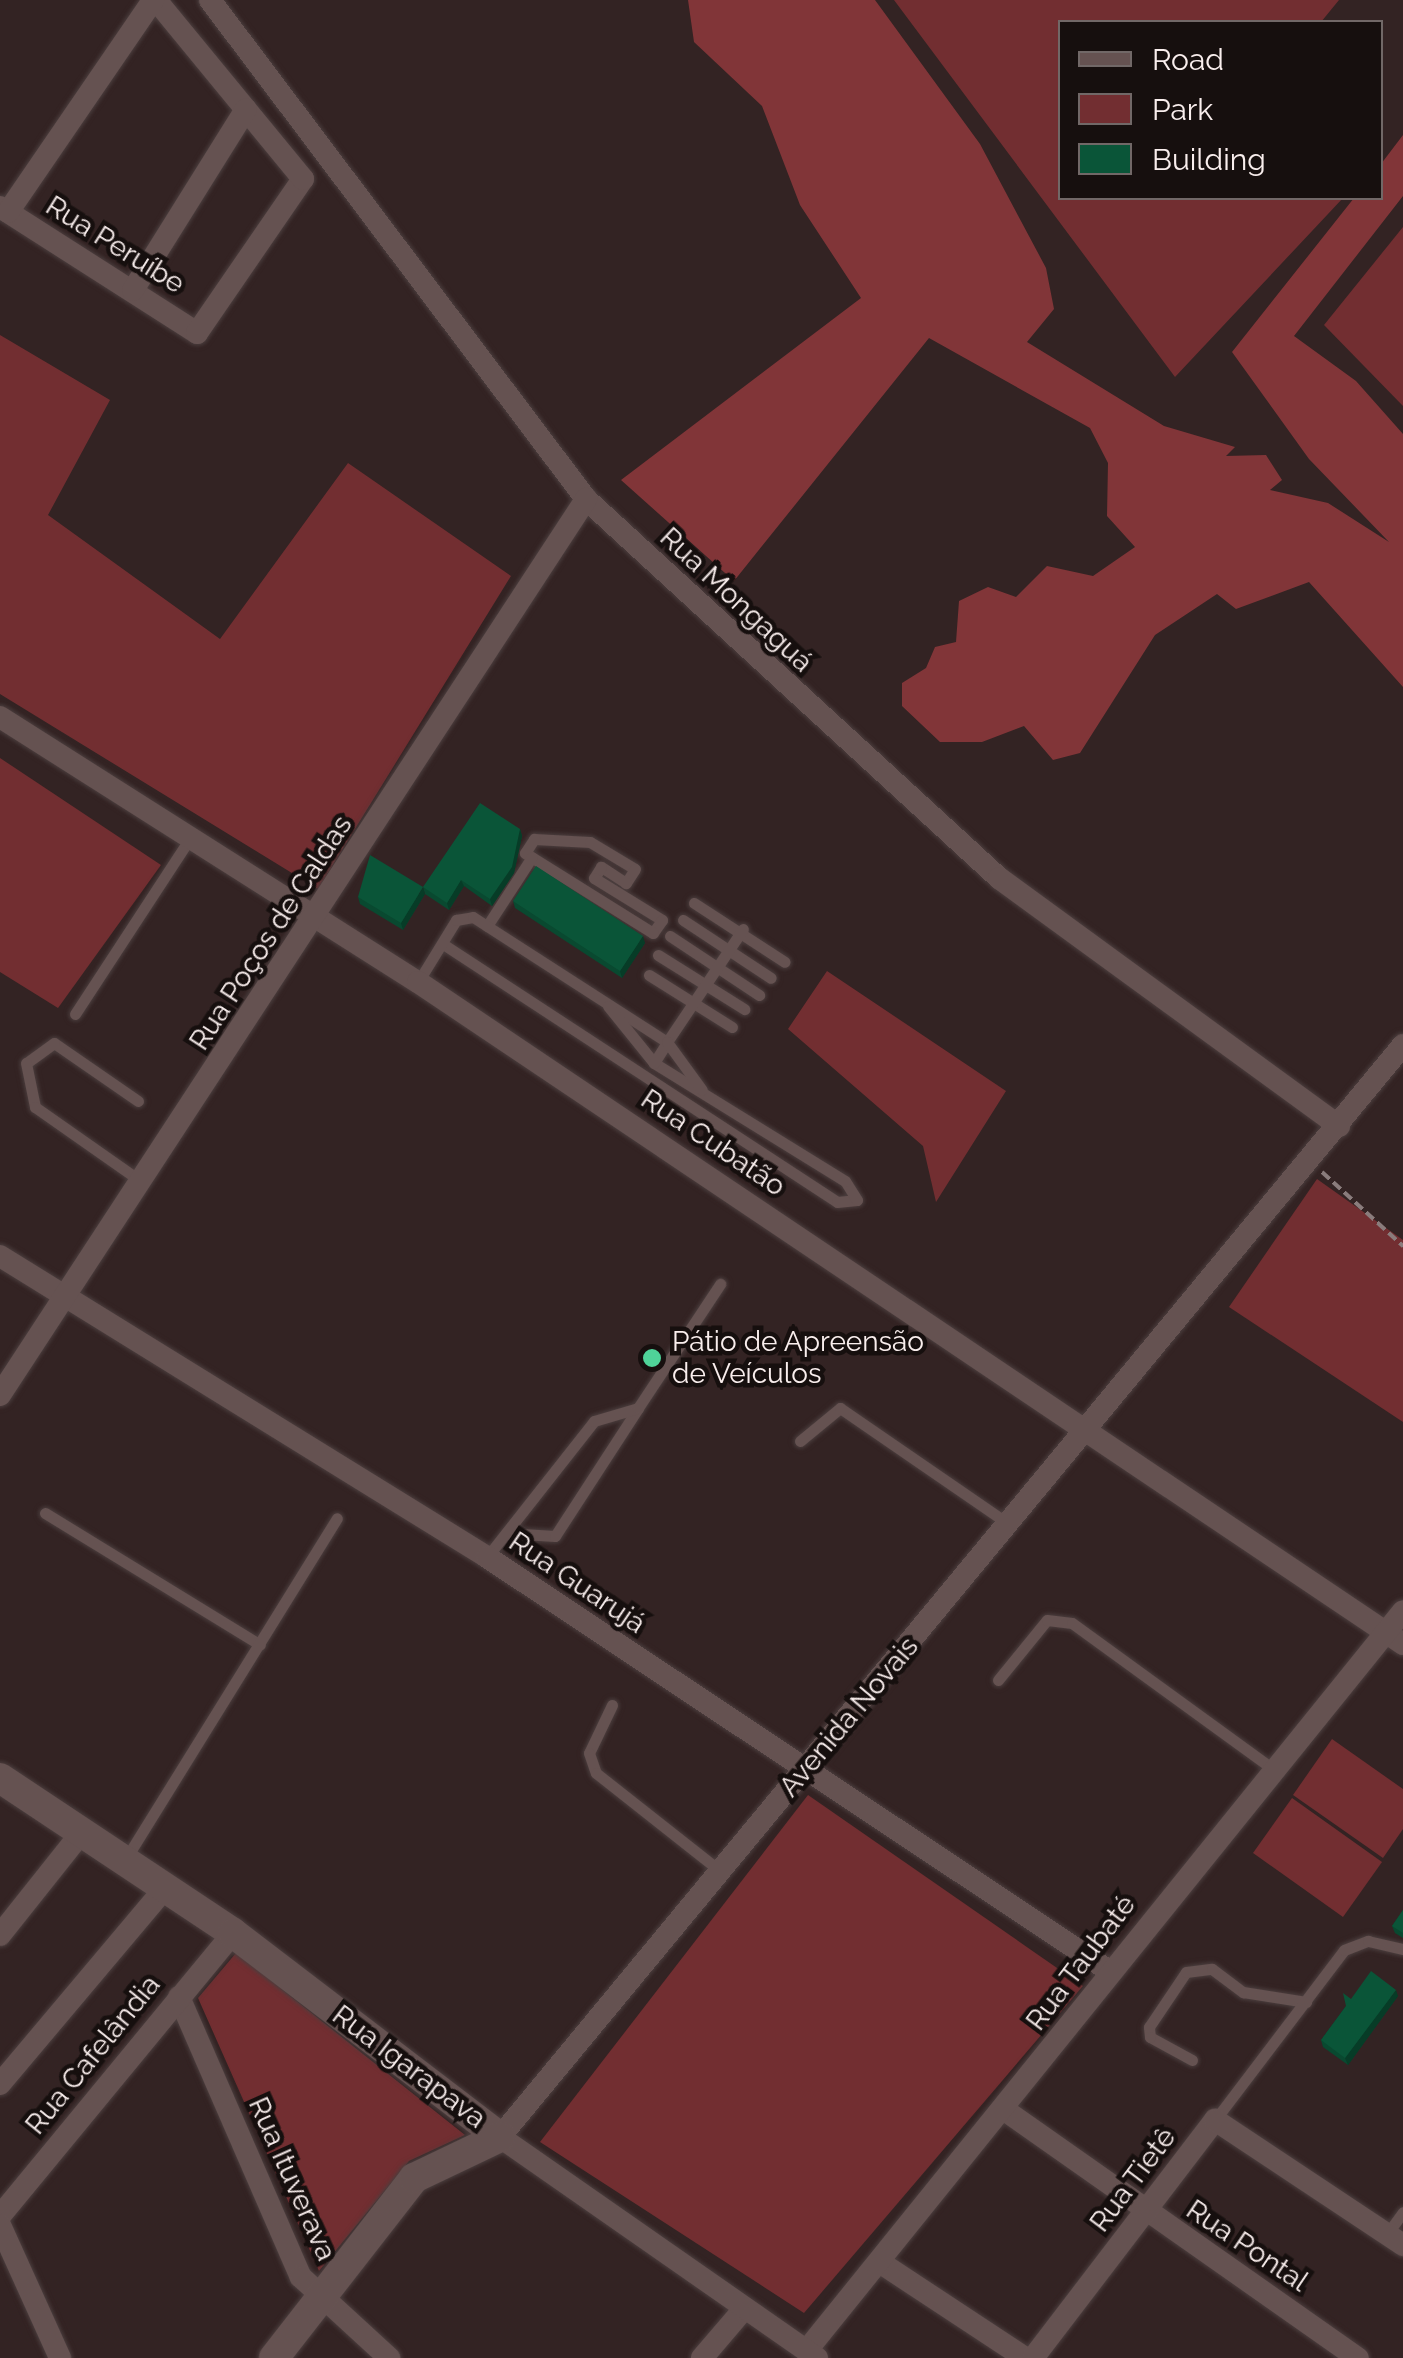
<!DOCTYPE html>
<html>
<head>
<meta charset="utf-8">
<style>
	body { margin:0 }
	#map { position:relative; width:1403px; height:2358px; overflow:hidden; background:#332323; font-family:Raleway,sans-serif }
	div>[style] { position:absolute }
	.green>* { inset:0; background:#722e31 }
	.forest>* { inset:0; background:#813538 }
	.path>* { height:4px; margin-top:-2px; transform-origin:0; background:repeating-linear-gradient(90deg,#8a7c7c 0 10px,transparent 0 15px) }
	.roads { filter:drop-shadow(0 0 2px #4b3e3e) drop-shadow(0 0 2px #4b3e3e) }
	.lane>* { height:11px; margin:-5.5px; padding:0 5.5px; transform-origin:5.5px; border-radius:5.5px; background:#655251 }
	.street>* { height:22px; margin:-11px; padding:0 11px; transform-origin:11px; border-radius:11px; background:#655251 }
	.secondary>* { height:30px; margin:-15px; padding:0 15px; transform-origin:15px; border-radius:15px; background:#655251 }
	.wall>* { inset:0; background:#094930 }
	.shaded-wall>* { inset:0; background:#073c27 }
	.building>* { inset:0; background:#0a5538 }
	.dots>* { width:28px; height:28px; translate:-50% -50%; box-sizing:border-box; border:5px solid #160f0e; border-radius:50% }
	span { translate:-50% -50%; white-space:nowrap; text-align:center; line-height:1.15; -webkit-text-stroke:9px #160f0e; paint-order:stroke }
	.street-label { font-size:28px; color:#f9eeed }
	.poi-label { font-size:28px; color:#f9eeed }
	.left { translate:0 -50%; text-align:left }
	.legend { position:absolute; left:1058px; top:20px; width:325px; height:180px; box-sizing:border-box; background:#160f0e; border:2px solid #716867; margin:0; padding:12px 18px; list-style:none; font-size:30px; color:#f9eeed }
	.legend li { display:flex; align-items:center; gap:20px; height:50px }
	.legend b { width:50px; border:2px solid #716867 }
</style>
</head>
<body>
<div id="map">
	<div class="green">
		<div style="clip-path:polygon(894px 0,1339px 0,1321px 22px,1060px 22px,1060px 198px,1343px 198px,1175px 377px)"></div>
		<div style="clip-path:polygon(1403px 227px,1403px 406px,1324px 325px)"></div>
		<div style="clip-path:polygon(0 335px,110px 400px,48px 515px,220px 639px,348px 463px,511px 576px,318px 889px,0 694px)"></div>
		<div style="clip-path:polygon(0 758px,161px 865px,58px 1008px,0 972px)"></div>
		<div style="clip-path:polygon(827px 971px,1006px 1091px,936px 1202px,923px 1146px,788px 1029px)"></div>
		<div style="clip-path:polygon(1317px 1179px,1403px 1240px,1403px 1422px,1229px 1307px)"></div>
		<div style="clip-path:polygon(1332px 1739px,1403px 1789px,1403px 1829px,1383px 1858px,1293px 1795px)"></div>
		<div style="clip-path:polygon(808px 1795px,1083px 1986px,804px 2313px,540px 2142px)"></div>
		<div style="clip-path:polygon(1292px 1798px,1382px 1862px,1343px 1917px,1253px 1853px)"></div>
		<div style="clip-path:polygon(236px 1953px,465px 2135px,409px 2161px,319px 2271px,198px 1998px)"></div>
	</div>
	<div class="forest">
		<div style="clip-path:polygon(688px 0,875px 0,980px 144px,1046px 268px,1054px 309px,1027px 342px,1164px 426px,1235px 447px,1226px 456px,1266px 455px,1282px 480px,1270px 490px,1328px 503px,1389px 542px,1309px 459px,1232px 352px,1354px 198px,1380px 198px,1381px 164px,1403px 135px,1403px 196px,1294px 336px,1356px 381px,1403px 434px,1403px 687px,1309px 582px,1236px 609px,1217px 594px,1155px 635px,1080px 753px,1053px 760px,1024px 726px,982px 742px,940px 742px,902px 706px,902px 683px,926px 668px,935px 647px,956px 642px,959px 601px,988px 587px,1016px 597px,1047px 566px,1093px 576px,1135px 547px,1107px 516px,1108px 463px,1090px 428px,929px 338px,734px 581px,621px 480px,861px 298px,800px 205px,762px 106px,694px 42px)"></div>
	</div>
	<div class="path">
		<div style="left:1322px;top:1172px;width:110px;rotate:42.4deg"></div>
	</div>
	<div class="roads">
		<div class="lane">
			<div style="left:534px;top:839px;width:56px;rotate:3.1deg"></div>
			<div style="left:590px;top:842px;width:52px;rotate:31deg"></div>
			<div style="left:635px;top:869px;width:17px;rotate:123deg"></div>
			<div style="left:626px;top:883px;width:30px;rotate:-147deg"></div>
			<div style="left:601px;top:867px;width:13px;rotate:122deg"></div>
			<div style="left:594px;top:878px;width:80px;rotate:31.7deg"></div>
			<div style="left:662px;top:920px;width:16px;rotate:125deg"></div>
			<div style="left:653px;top:933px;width:151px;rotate:-148deg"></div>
			<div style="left:525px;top:853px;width:17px;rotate:-57deg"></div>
			<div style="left:694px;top:903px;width:108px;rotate:33deg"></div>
			<div style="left:683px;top:920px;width:105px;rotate:33.4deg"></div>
			<div style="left:487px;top:926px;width:82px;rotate:-56.9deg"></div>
			<div style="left:670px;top:936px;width:107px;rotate:33.5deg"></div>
			<div style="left:443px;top:944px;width:471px;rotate:33.2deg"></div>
			<div style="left:837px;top:1202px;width:20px;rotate:-6deg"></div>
			<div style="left:857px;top:1200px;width:22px;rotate:-122deg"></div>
			<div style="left:845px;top:1181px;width:225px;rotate:-148.3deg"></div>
			<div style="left:658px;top:955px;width:102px;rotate:32.1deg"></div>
			<div style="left:649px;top:975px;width:98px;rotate:32.1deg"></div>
			<div style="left:418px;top:982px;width:73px;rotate:-58.5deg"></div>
			<div style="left:456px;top:920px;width:17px;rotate:-10deg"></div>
			<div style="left:473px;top:917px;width:231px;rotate:32.8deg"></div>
			<div style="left:667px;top:1042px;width:136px;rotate:-56.1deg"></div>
			<div style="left:608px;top:1006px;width:73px;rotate:51.1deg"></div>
			<div style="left:654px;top:1063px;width:25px;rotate:-58deg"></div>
			<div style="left:667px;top:1042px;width:59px;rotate:53.9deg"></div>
			<div style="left:75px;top:1014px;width:212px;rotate:-56.8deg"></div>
			<div style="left:138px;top:1101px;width:102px;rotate:-145.4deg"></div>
			<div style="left:54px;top:1043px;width:34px;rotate:144deg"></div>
			<div style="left:26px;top:1063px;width:45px;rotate:78.4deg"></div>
			<div style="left:35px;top:1107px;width:131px;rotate:35deg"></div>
			<div style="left:800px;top:1441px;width:52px;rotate:-39.5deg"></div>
			<div style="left:840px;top:1408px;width:206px;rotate:34.5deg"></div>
			<div style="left:45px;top:1513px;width:252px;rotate:31.5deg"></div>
			<div style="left:506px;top:1533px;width:49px;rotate:3.5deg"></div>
			<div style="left:555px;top:1536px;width:153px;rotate:-57deg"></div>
			<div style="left:487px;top:1557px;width:173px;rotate:-51.8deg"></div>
			<div style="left:594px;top:1421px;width:46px;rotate:-16.5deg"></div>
			<div style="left:638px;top:1408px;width:149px;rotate:-56.5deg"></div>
			<div style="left:998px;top:1680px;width:77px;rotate:-50.8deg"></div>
			<div style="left:1047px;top:1620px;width:25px;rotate:7deg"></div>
			<div style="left:1072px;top:1623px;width:245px;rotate:36deg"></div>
			<div style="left:612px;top:1705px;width:53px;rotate:115.6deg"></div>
			<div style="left:589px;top:1753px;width:21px;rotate:71deg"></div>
			<div style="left:596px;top:1773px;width:158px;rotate:38.3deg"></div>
			<div style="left:125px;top:1860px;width:402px;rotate:-58.2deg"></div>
			<div style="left:1192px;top:2060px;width:48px;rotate:-151.3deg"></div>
			<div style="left:1150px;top:2037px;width:10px;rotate:-96deg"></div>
			<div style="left:1149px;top:2027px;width:66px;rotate:-56.1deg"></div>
			<div style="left:1186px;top:1972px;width:26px;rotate:-7deg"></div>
			<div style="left:1212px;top:1969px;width:39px;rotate:37deg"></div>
			<div style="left:1243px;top:1992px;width:64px;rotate:9deg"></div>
			<div style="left:1215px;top:2120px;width:213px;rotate:-52.8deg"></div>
			<div style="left:1344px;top:1950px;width:26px;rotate:-21deg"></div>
			<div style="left:1368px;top:1941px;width:36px;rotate:13deg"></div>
			<div style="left:1387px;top:2234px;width:27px;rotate:-54deg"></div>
		</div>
		<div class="street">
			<div style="left:210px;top:0;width:625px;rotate:53deg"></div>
			<div style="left:586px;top:499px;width:561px;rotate:42.54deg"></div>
			<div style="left:999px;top:878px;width:421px;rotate:36.1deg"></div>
			<div style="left:0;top:207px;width:234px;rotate:32.6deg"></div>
			<div style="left:197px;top:333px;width:187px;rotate:-55.5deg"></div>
			<div style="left:303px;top:179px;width:232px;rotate:-129.4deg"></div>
			<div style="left:8px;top:212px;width:257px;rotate:-55.6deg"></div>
			<div style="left:133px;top:290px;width:213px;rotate:-58deg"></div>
			<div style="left:0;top:717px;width:495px;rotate:32.4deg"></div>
			<div style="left:418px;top:982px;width:1187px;rotate:33.9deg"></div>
			<div style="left:0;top:1256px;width:573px;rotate:31.72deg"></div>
			<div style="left:487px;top:1557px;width:749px;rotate:33.63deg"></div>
			<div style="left:0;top:1395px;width:1071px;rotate:-56.81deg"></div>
			<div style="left:0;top:1935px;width:132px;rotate:-51.5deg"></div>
			<div style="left:179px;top:1997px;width:305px;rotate:66.5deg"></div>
			<div style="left:301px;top:2277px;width:120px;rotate:42.6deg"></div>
			<div style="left:0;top:2084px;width:256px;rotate:-49.9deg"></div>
			<div style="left:1006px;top:2111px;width:430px;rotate:35.1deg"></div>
			<div style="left:0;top:2216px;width:367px;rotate:-50.5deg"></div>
			<div style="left:0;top:2225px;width:146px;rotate:65.7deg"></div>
			<div style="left:884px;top:2265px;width:169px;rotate:33.4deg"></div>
			<div style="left:807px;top:2350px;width:949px;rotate:-51.11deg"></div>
			<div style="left:702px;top:2358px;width:63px;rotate:-49.5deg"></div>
			<div style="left:817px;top:2358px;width:386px;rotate:-145.1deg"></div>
			<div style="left:500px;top:2137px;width:1417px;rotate:-50.41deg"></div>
			<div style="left:1033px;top:2358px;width:300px;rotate:-52.6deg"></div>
			<div style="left:1215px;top:2120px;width:226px;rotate:33.6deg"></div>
		</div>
		<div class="secondary">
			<div style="left:0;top:1778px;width:280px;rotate:33.6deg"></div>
			<div style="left:233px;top:1933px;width:336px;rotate:37.4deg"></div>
			<div style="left:274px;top:2358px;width:228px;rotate:-52.1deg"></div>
			<div style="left:414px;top:2178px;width:95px;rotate:-25.5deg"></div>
		</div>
	</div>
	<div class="wall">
		<div style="clip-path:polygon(520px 829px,522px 836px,514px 873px,492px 906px,464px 886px,449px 910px,425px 894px,423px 887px)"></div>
		<div style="clip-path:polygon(425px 894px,403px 930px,360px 904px,358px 897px)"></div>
		<div style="clip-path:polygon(513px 901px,645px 943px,622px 978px,515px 908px)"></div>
		<div style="clip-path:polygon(1403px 1910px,1403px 1938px,1395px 1933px,1392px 1926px)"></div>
		<div style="clip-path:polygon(1398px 1996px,1348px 2065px,1323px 2047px,1321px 2040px,1346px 2006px)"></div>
	</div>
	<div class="shaded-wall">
		<div style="clip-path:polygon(520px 829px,522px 836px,514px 873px,492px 906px,490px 899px)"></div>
		<div style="clip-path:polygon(461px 880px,464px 886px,449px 910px,447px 903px)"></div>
		<div style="clip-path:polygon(423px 887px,425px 894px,403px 930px,401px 923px)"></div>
		<div style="clip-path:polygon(643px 936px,645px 943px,622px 978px,620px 971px)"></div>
		<div style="clip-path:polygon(1396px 1990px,1398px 1996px,1348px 2065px,1345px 2058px)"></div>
	</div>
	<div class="building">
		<div style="clip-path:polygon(480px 803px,520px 829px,512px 867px,490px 899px,461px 880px,447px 903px,423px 887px)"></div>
		<div style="clip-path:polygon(370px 855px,423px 887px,401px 923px,358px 897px)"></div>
		<div style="clip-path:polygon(536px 866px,643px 936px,620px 971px,513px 901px)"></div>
		<div style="clip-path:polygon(1403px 1910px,1403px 1933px,1392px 1926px)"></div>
		<div style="clip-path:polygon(1371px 1971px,1396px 1990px,1345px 2058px,1321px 2040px,1346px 2006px,1343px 1993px,1351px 1999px)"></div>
	</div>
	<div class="dots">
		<div style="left:652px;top:1358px;background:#4fd399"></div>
	</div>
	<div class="street-label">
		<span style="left:115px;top:245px;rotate:32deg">Rua Peruíbe</span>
		<span style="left:736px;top:600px;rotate:43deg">Rua Mongaguá</span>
		<span style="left:271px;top:933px;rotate:-57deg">Rua Poços de Caldas</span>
		<span style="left:713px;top:1143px;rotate:34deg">Rua Cubatão</span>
		<span style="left:577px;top:1583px;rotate:34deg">Rua Guarujá</span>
		<span style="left:849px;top:1717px;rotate:-50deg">Avenida Novais</span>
		<span style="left:1081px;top:1963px;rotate:-53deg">Rua Taubaté</span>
		<span style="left:93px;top:2055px;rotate:-51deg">Rua Cafelândia</span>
		<span style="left:409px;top:2067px;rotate:37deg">Rua Igarapava</span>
		<span style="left:292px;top:2179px;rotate:66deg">Rua Ituverava</span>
		<span style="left:1133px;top:2180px;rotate:-53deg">Rua Tietê</span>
		<span style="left:1247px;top:2246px;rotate:34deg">Rua Pontal</span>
	</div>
	<div class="poi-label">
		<span class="left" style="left:672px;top:1358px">Pátio de Apreensão<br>de Veículos</span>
	</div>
	<ul class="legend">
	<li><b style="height:12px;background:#655251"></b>Road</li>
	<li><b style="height:28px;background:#722e31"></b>Park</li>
	<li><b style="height:28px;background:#0a5538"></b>Building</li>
	</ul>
</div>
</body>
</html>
